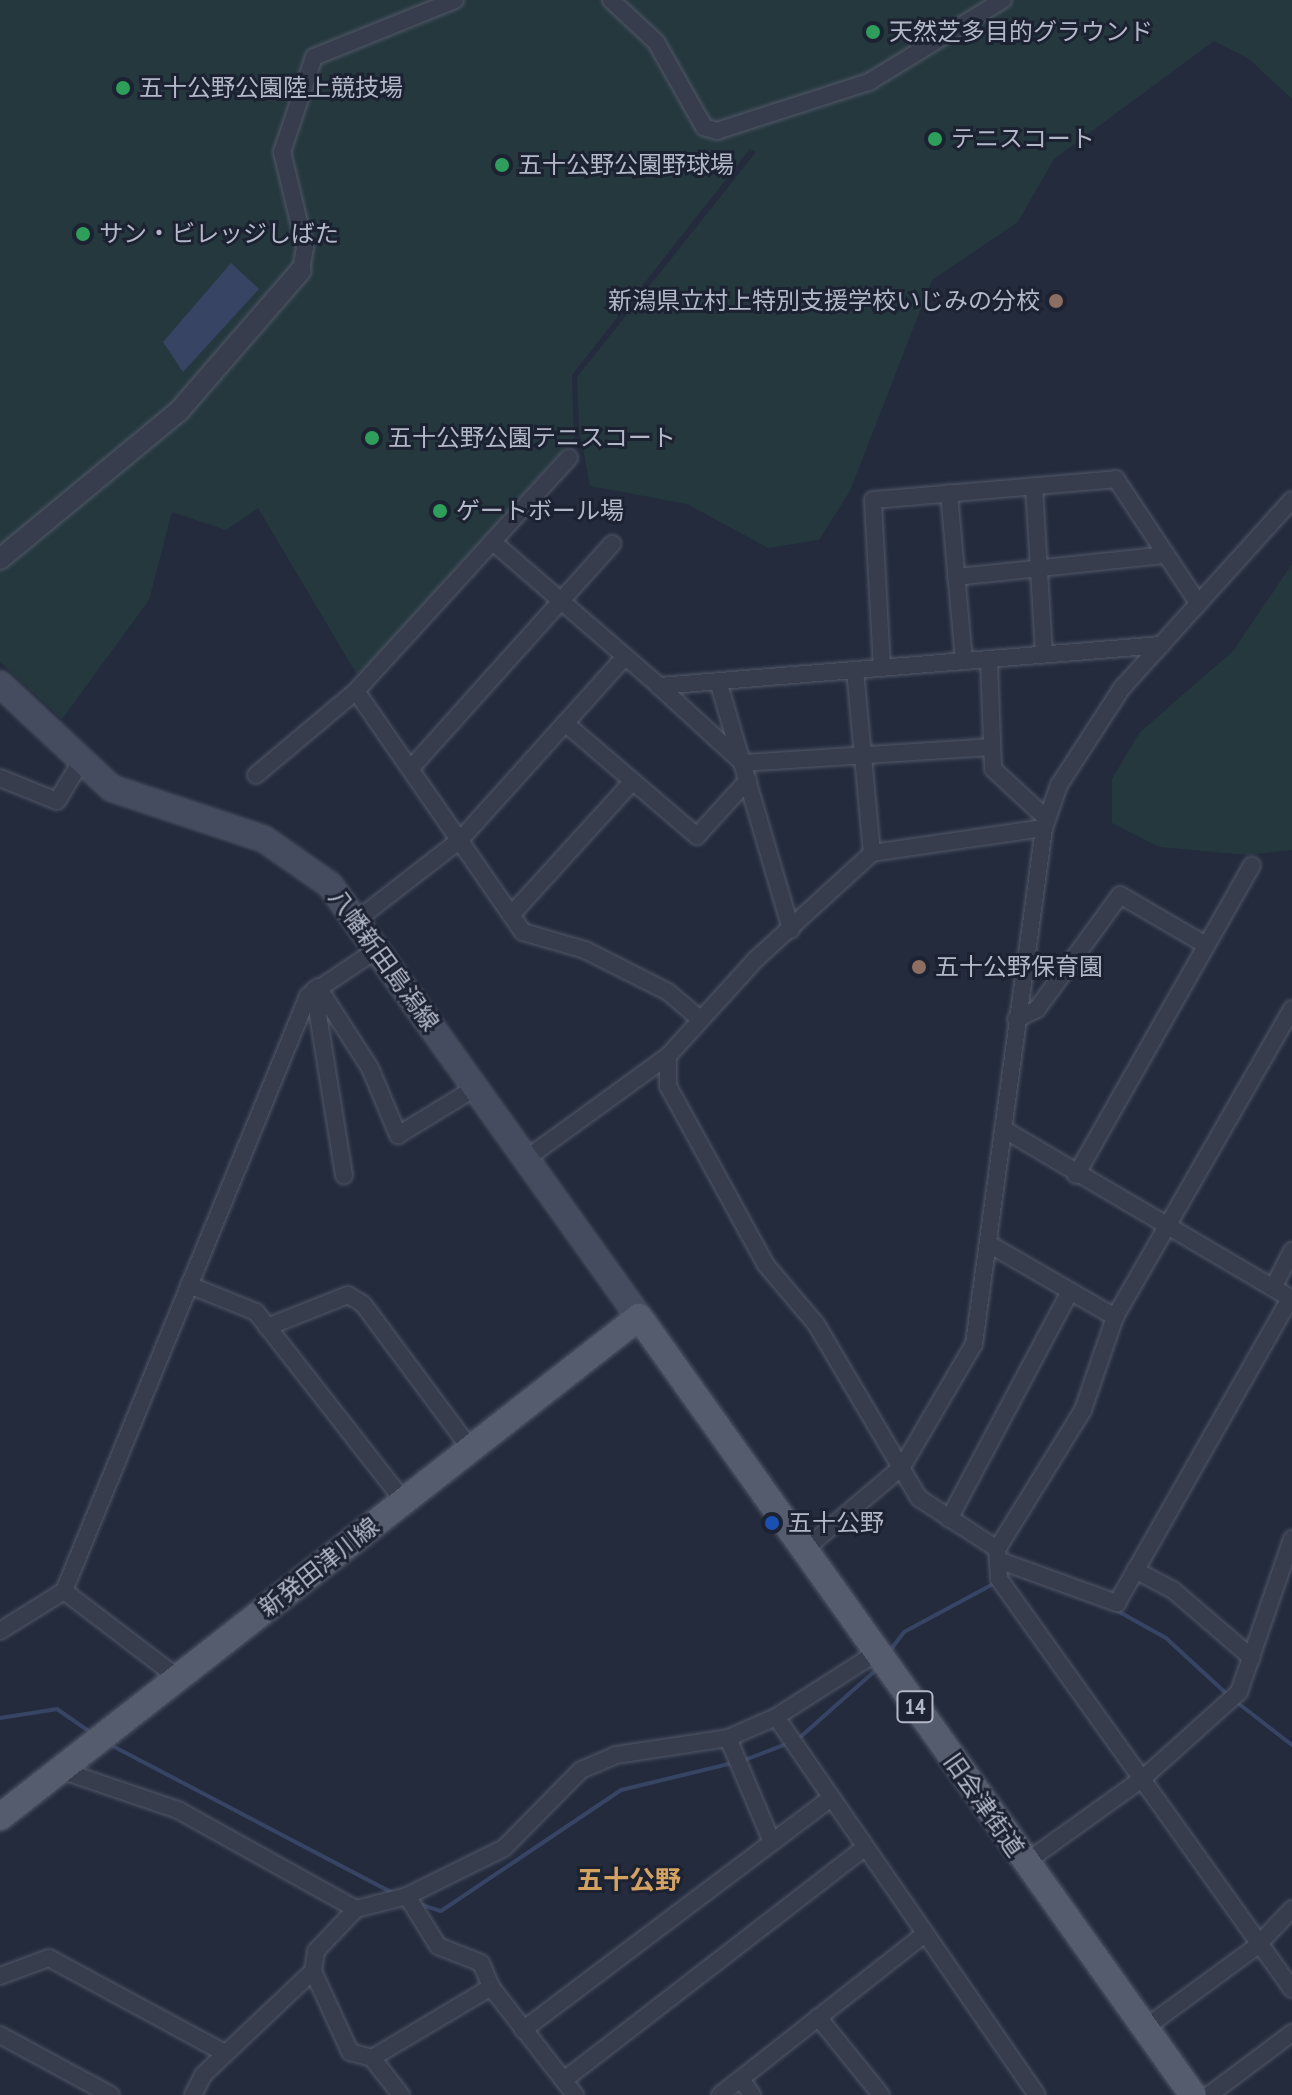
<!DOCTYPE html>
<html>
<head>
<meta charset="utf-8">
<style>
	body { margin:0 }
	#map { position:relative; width:1292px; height:2095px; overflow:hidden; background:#232b3d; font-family:"PT Sans Narrow","Noto Sans JP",sans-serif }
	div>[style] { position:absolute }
	.green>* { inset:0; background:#25383e }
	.water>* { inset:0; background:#374464 }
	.stream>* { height:4px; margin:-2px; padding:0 2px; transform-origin:2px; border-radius:2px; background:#374464 }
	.roads { filter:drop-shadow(0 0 2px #525868) drop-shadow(0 0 2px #525868) }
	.minor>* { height:16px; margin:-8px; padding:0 8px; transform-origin:8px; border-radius:8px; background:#373d4d }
	.tertiary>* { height:20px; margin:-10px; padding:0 10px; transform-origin:10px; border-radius:10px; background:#373d4d }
	.secondary>* { height:24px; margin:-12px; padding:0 12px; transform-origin:12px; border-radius:12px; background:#454c60 }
	.primary>* { height:26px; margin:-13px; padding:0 13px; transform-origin:13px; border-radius:13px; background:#555c6d }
	.dots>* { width:22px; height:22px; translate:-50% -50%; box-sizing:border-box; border:4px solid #1c2232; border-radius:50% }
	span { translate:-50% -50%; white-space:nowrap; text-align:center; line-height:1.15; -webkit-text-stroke:6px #1c2232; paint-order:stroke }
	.shield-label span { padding:2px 6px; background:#1c2232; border:2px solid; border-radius:6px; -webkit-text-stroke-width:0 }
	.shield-label { font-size:22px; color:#b3b8c8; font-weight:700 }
	.poi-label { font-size:24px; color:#b3b8c8 }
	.left { translate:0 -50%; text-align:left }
	.right { translate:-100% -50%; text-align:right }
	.street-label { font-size:24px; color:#b3b8c8 }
	.neighbourhood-label { font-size:26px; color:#d5a361; font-weight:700 }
</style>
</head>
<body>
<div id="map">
	<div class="green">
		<div style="clip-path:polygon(0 0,1292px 0,1292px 99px,1249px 59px,1214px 41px,1054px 159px,1018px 222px,932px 280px,850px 491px,819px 540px,768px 548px,687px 504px,590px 486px,579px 427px,577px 377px,756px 152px,750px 149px,572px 375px,574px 438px,363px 671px,356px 673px,258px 508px,226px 530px,172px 512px,149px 600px,62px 719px,0 662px)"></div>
		<div style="clip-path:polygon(1292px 564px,1292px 850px,1248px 855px,1159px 847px,1112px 823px,1112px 779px,1139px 733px,1233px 651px)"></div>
	</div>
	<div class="water">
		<div style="clip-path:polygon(231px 263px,259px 289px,183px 372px,163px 342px)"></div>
	</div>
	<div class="stream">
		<div style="left:1114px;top:1609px;width:60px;rotate:29.1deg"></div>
		<div style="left:1166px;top:1638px;width:83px;rotate:42.6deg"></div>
		<div style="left:889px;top:1652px;width:25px;rotate:-53deg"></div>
		<div style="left:904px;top:1632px;width:106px;rotate:-28.3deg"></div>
		<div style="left:1234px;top:1700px;width:73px;rotate:37.8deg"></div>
		<div style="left:0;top:1718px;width:58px;rotate:-9deg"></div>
		<div style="left:57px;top:1709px;width:44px;rotate:34.8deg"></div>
		<div style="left:797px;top:1740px;width:107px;rotate:-41.6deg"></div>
		<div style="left:107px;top:1743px;width:323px;rotate:27.7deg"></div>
		<div style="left:742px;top:1761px;width:50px;rotate:-21deg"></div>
		<div style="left:419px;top:1904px;width:23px;rotate:18deg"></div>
		<div style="left:441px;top:1911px;width:217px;rotate:-33.9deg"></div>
		<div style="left:621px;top:1790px;width:115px;rotate:-13.6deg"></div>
	</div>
	<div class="roads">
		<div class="minor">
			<div style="left:611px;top:0;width:62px;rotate:43deg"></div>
			<div style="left:656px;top:42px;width:98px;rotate:60.5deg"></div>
			<div style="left:704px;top:127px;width:14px;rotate:17deg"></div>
			<div style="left:717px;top:131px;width:160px;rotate:-17.9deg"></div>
			<div style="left:869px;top:82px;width:157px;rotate:-31.5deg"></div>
			<div style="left:301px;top:270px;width:23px;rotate:-80deg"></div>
			<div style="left:305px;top:247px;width:98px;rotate:-103.6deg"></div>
			<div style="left:282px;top:152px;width:100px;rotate:-71.4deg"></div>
			<div style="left:314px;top:57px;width:152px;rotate:-22deg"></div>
			<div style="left:1034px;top:486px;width:168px;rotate:86.6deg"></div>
			<div style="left:949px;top:493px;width:169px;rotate:84.9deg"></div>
			<div style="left:493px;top:542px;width:220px;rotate:40.9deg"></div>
			<div style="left:659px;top:686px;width:504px;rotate:-4.67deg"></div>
			<div style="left:956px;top:577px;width:211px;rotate:-6deg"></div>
			<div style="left:989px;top:659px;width:110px;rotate:87.9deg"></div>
			<div style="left:993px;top:769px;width:72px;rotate:42.8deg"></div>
			<div style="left:882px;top:668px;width:168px;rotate:-93.1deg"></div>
			<div style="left:873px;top:500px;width:244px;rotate:-4.9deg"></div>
			<div style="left:1116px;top:479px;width:149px;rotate:56.5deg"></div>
			<div style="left:855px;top:670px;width:184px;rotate:84.7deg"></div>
			<div style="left:718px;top:681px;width:259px;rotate:73.6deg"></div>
			<div style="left:659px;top:686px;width:114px;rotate:42.5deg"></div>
			<div style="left:743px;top:763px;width:249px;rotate:-3.7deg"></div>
			<div style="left:356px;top:691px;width:293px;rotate:55.3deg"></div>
			<div style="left:523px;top:932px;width:65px;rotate:16.2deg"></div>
			<div style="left:585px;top:950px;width:93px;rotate:26.8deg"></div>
			<div style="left:668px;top:992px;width:42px;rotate:40.2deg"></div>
			<div style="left:565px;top:723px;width:174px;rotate:40.6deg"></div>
			<div style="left:697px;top:836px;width:76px;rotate:-47.7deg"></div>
			<div style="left:412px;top:767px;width:300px;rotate:-48.1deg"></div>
			<div style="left:256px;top:775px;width:131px;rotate:-40deg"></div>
			<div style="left:356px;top:691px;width:316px;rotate:-47.6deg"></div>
			<div style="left:0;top:778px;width:61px;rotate:22deg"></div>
			<div style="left:57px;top:801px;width:42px;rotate:-58.6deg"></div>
			<div style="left:511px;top:915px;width:180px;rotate:-47.7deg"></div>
			<div style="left:358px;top:919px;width:129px;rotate:-37.8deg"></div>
			<div style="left:460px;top:840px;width:246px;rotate:-48deg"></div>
			<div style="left:318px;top:987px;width:96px;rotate:57.3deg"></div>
			<div style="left:370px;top:1068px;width:73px;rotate:67.3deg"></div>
			<div style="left:398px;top:1135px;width:92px;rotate:-31.3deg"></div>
			<div style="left:314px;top:990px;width:188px;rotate:80.8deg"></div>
			<div style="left:1292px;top:1009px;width:355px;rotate:119.9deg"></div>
			<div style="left:1115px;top:1317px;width:98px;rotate:109deg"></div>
			<div style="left:1083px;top:1410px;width:163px;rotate:121.7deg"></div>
			<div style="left:997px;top:1549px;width:30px;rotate:86deg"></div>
			<div style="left:999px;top:1579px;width:504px;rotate:54.45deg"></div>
			<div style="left:1016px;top:1019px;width:23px;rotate:-25deg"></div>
			<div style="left:1037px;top:1009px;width:141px;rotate:-53.9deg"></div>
			<div style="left:1120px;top:895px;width:99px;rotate:30.2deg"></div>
			<div style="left:668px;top:1056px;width:30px;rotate:90deg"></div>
			<div style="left:668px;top:1086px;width:204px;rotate:61.3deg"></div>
			<div style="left:766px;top:1265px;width:77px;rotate:49.7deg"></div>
			<div style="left:816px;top:1324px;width:202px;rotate:59.4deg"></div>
			<div style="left:919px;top:1498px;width:93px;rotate:33.2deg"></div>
			<div style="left:1005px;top:1130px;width:333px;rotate:30.5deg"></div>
			<div style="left:527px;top:1158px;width:174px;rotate:-35.9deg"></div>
			<div style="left:668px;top:1056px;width:130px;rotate:-47.8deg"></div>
			<div style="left:755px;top:960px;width:159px;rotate:-42.4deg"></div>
			<div style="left:872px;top:853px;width:174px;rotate:-8.3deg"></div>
			<div style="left:1076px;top:1175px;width:356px;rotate:-60.4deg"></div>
			<div style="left:989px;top:1244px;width:146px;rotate:30.1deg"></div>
			<div style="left:189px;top:1285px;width:72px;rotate:21.9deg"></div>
			<div style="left:256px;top:1312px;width:239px;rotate:52deg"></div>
			<div style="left:1273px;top:1288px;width:42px;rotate:-62.8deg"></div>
			<div style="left:267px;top:1327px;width:87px;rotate:-21.6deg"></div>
			<div style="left:348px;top:1295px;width:17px;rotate:31deg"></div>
			<div style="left:363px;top:1304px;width:179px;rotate:53.4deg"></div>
			<div style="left:949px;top:1519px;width:258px;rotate:-62deg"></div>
			<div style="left:804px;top:1550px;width:128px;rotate:-40.3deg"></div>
			<div style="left:902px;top:1467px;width:143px;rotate:-59.7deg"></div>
			<div style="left:974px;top:1344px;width:521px;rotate:-82.27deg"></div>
			<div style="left:1044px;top:828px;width:46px;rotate:-70.8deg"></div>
			<div style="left:1059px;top:785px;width:116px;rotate:-57deg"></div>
			<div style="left:1122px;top:688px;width:253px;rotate:-47.9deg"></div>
			<div style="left:998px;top:1560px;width:127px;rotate:19.9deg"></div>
			<div style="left:1117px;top:1603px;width:350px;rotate:-60.4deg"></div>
			<div style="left:1135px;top:1570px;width:43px;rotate:27.8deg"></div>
			<div style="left:1173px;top:1590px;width:104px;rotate:40.7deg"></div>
			<div style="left:64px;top:1591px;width:142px;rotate:37.3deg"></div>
			<div style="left:0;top:1631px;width:75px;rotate:-32deg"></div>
			<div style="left:64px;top:1591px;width:643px;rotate:-67.7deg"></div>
			<div style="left:308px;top:996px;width:84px;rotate:-33.9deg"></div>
			<div style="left:776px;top:1717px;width:459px;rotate:55.4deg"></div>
			<div style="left:728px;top:1738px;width:113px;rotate:67.1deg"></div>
			<div style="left:60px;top:1770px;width:125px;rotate:18.7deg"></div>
			<div style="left:178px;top:1810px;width:204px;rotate:29.1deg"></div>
			<div style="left:356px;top:1909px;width:53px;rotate:-14.3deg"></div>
			<div style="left:407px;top:1896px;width:108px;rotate:-26.3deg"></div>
			<div style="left:504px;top:1848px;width:110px;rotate:-45.4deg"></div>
			<div style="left:581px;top:1770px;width:38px;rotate:-23deg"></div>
			<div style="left:616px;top:1755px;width:113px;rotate:-8.6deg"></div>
			<div style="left:728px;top:1738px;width:52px;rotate:-23.6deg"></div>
			<div style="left:776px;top:1717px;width:119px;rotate:-32.6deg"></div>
			<div style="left:1026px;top:1862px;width:143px;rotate:-35.6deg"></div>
			<div style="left:1142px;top:1779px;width:130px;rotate:-41.9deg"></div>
			<div style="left:1239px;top:1692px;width:162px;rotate:-70.9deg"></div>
			<div style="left:407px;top:1896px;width:59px;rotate:58.2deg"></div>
			<div style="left:438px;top:1946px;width:46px;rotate:21.6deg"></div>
			<div style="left:481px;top:1963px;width:26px;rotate:67deg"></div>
			<div style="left:313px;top:1971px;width:89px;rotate:65.4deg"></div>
			<div style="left:350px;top:2052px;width:23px;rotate:15deg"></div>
			<div style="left:372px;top:2058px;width:47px;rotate:51.9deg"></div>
			<div style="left:0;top:1976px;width:52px;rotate:-20.2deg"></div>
			<div style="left:49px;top:1958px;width:200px;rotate:28.4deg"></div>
			<div style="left:818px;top:2017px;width:100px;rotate:51.1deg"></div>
			<div style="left:1145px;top:2028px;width:139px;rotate:-36.2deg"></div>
			<div style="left:1257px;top:1946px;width:51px;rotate:-46.6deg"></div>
			<div style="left:523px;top:2030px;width:383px;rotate:-37deg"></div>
			<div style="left:0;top:2035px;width:126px;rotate:28.4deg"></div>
			<div style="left:372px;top:2058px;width:139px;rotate:-30.8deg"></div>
			<div style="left:491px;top:1987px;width:137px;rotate:52.1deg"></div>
			<div style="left:741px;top:2079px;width:19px;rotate:55deg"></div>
			<div style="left:564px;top:2080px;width:376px;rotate:-37.7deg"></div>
			<div style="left:193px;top:2095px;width:22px;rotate:-63deg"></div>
			<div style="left:203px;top:2075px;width:151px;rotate:-43.4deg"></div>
			<div style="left:313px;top:1971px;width:20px;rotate:-81deg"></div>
			<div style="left:316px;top:1951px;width:58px;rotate:-46.4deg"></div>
			<div style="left:720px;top:2095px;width:258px;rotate:-38.2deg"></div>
			<div style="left:1209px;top:2095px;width:104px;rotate:-36.8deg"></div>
		</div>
		<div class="tertiary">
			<div style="left:0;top:559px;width:232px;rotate:-39.6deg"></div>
			<div style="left:179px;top:411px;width:186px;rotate:-49.1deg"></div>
		</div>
		<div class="secondary">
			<div style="left:0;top:684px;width:152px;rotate:43.1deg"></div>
			<div style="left:111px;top:788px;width:161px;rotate:18.4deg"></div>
			<div style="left:264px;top:839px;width:80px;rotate:34.9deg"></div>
			<div style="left:330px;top:885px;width:531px;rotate:54.42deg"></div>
		</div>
		<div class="primary">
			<div style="left:0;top:1817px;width:811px;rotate:-38.04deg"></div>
			<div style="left:639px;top:1317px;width:955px;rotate:54.55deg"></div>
		</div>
	</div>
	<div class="dots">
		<div style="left:873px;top:32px;background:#2e9e5b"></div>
		<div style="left:123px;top:88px;background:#2e9e5b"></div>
		<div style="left:935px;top:139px;background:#2e9e5b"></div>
		<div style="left:502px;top:165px;background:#2e9e5b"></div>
		<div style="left:83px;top:234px;background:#2e9e5b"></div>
		<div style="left:1056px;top:301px;background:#8d6e63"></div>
		<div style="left:372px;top:438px;background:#2e9e5b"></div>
		<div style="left:440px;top:511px;background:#2e9e5b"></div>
		<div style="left:919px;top:967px;background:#8d6e63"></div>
		<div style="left:772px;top:1523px;background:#1a4fb4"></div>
	</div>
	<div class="shield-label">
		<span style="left:915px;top:1707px">14</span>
	</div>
	<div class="poi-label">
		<span class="left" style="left:889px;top:32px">天然芝多目的グラウンド</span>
		<span class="left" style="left:139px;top:88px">五十公野公園陸上競技場</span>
		<span class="left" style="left:951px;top:139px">テニスコート</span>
		<span class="left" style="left:518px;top:165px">五十公野公園野球場</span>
		<span class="left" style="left:99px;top:234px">サン・ビレッジしばた</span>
		<span class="right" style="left:1040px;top:301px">新潟県立村上特別支援学校いじみの分校</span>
		<span class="left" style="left:388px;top:438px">五十公野公園テニスコート</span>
		<span class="left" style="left:456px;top:511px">ゲートボール場</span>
		<span class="left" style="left:935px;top:967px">五十公野保育園</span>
		<span class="left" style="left:788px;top:1523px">五十公野</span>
	</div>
	<div class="street-label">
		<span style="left:384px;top:960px;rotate:54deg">八幡新田島潟線</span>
		<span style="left:319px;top:1567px;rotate:-38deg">新発田津川線</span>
		<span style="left:984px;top:1805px;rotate:55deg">旧会津街道</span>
	</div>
	<div class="neighbourhood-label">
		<span style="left:629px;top:1880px">五十公野</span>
	</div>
</div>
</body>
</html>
